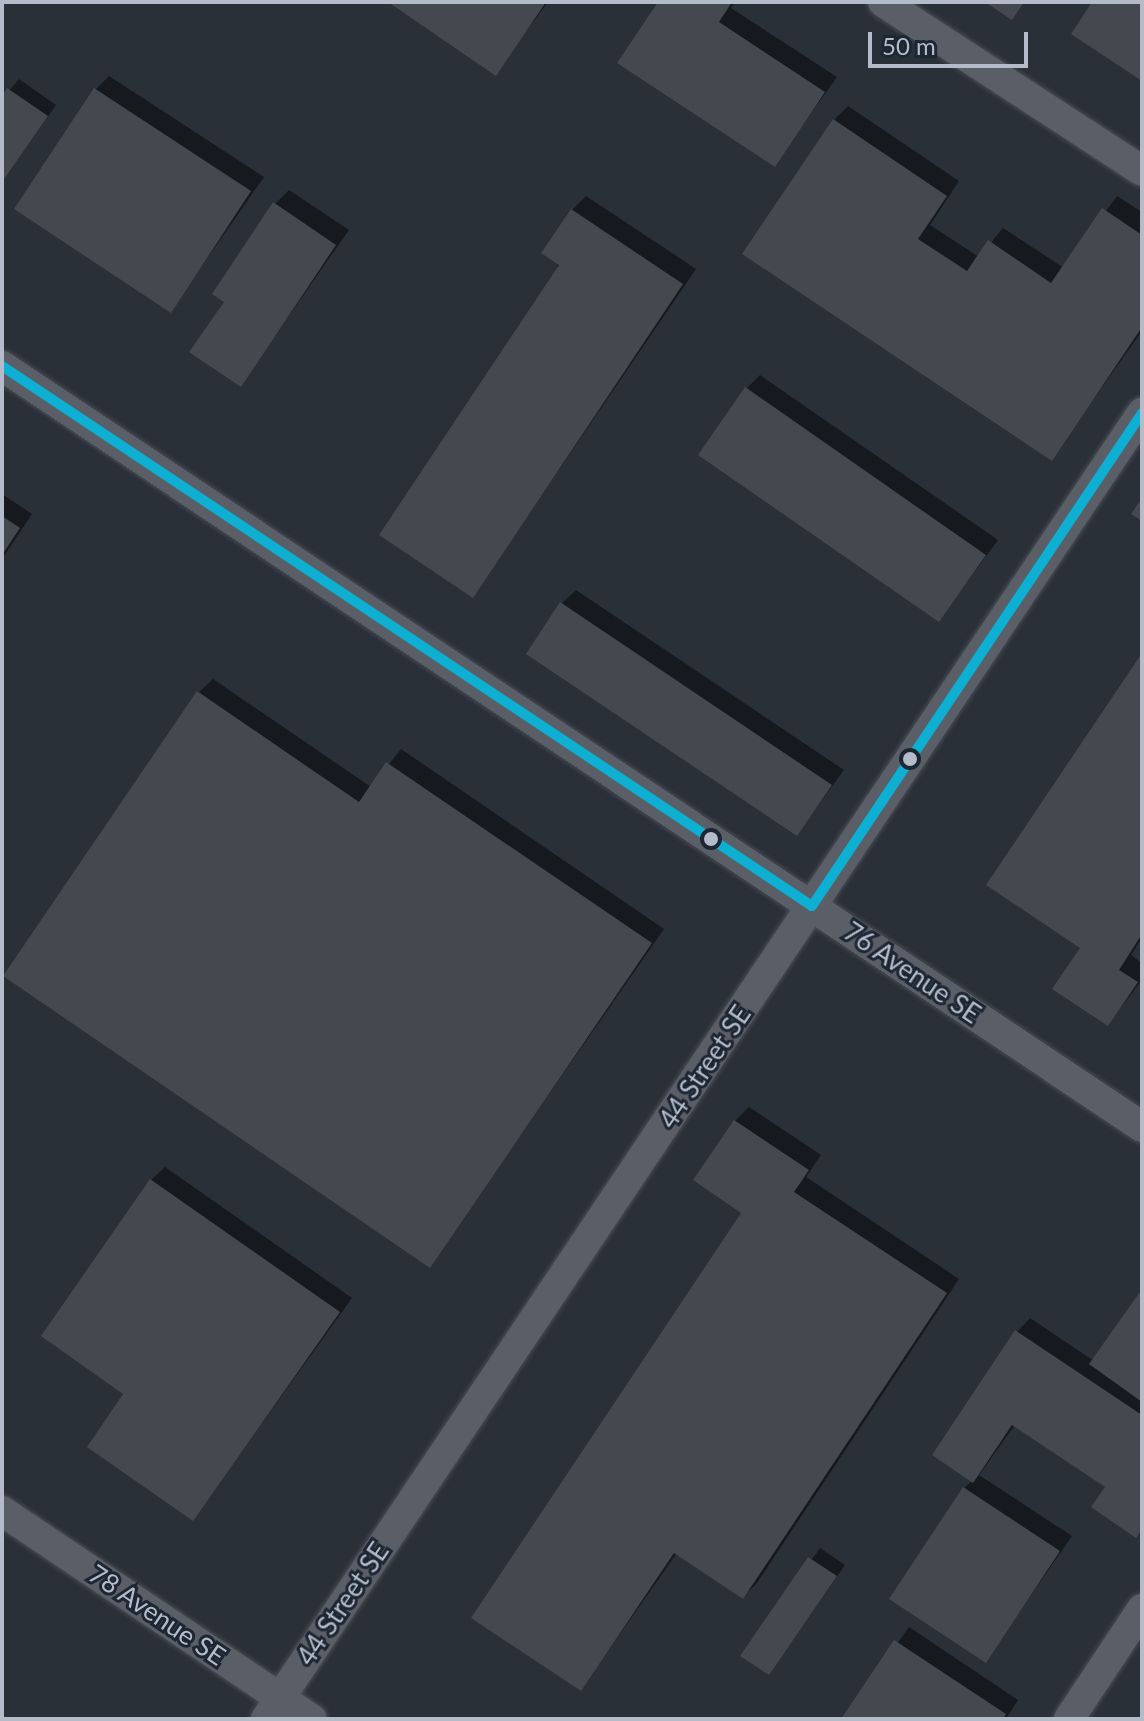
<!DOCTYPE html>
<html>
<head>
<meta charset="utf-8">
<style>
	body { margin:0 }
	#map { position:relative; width:1144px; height:1721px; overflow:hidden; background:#2a3038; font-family:Lato,sans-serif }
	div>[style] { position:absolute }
	.shadow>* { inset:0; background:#0007 }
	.building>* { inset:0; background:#444950 }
	.roads { filter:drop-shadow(0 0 2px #484c53) drop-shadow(0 0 2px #484c53) }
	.minor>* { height:30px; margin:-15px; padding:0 15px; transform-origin:15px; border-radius:15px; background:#5a5e66 }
	.bus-1>* { height:10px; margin:-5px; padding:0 5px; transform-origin:5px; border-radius:5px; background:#0dafd3 }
	.dots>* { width:22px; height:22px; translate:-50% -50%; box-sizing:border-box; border:4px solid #1d2633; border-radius:50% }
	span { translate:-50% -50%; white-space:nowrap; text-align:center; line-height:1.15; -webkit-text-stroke:6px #1d2633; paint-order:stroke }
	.street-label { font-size:26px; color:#b4bcc9 }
	.frame { position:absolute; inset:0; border:4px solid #b4bcc9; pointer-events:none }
	.scale { position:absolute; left:868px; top:32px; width:160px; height:36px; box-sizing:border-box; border:4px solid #b4bcc9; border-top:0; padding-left:10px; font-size:24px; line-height:28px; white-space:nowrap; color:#b4bcc9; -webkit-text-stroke:6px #1d2633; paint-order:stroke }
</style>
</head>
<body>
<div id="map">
	<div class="shadow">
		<div style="clip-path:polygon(391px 2px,548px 2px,495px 73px)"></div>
		<div style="clip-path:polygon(660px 2px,735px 2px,731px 8px,837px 77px,774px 165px)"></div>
		<div style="clip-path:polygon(109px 76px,264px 177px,171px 310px,95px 90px)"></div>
		<div style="clip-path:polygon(19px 79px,56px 105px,2px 181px,2px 99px)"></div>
		<div style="clip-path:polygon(848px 106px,959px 181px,930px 225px,979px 257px,1003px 228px,1064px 268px,1117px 196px,1142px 212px,1142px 331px,1051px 459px,834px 120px)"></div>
		<div style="clip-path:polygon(289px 190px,349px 230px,241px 384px,226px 301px,275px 204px)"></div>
		<div style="clip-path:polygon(586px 196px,696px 269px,473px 596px,572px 210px)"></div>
		<div style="clip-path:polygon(760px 375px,998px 540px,939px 620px,747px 388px)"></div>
		<div style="clip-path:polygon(2px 494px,32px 514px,2px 559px)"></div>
		<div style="clip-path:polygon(576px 590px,844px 770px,797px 834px,562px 603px)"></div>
		<div style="clip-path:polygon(1142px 657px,1142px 938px,1131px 955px,1142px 963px,1142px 980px,1108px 1024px,1083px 947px)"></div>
		<div style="clip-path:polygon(213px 679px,371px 787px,401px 749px,664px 929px,430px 1265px,199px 692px)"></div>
		<div style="clip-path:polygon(749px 1107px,821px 1155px,806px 1177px,959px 1279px,757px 1583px,743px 1597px,677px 1553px,581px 1689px,743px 1212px,735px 1121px)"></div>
		<div style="clip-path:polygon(165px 1167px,352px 1298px,193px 1519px,126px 1394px,151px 1180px)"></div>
		<div style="clip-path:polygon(1142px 1292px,1142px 1529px,1136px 1535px,1107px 1487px,1015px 1425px,979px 1475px,1072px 1536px,986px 1660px,964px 1488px,973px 1480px,1017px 1332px,1030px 1318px,1094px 1361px)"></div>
		<div style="clip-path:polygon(820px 1548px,845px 1565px,769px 1673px,743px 1656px)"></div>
		<div style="clip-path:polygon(909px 1627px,1018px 1700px,1006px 1719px,844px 1719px)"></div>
	</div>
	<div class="building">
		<div style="clip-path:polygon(388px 2px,546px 2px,496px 76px)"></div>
		<div style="clip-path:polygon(658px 2px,732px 2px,719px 22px,825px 92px,775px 167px,617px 63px)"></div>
		<div style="clip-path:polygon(985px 2px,1024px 2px,1012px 20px)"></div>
		<div style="clip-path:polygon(1092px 2px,1142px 2px,1142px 81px,1071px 34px)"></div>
		<div style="clip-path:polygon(7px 88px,48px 116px,2px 182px,2px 96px)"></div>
		<div style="clip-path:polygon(94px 88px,251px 191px,171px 313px,14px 209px)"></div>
		<div style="clip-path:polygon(833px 119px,947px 196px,918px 239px,967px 271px,988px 240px,1051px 283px,1102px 208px,1142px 235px,1142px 327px,1052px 461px,742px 254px)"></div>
		<div style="clip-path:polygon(273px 202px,336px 245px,241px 387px,189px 352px,224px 302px,212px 294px)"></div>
		<div style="clip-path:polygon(571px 209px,683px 284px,473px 598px,379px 535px,559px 265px,541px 253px)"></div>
		<div style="clip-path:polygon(745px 387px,986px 555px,939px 622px,698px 455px)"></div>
		<div style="clip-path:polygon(1142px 498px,1142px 521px,1131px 514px)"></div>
		<div style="clip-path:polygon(2px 516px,20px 528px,2px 555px)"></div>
		<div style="clip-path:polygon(560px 602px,832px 785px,797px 836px,526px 654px)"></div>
		<div style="clip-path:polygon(1142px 653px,1142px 934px,1119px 970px,1138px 982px,1108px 1026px,1052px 989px,1080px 948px,986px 885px)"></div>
		<div style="clip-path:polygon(197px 691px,359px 802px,386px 762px,652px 943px,430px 1268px,3px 976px)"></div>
		<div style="clip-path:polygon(734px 1120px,809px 1170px,794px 1192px,947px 1293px,743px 1599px,674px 1553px,581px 1691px,471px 1618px,741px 1213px,693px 1180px)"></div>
		<div style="clip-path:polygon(150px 1179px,340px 1312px,193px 1521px,87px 1447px,123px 1394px,41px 1336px)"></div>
		<div style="clip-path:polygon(1142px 1289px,1142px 1402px,1089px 1364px)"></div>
		<div style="clip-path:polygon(1015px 1330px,1142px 1415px,1142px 1529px,1136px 1538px,1091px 1507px,1105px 1487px,1012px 1425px,973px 1483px,932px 1455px)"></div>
		<div style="clip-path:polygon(963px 1487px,1060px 1551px,986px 1663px,889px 1599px)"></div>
		<div style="clip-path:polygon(808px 1557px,837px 1576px,769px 1675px,740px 1656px)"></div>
		<div style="clip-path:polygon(894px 1640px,1006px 1714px,1003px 1719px,841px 1719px)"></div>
	</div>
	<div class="roads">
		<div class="minor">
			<div style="left:883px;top:2px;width:309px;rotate:33.1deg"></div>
			<div style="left:2px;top:366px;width:1371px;rotate:33.72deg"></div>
			<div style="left:2px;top:1511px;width:373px;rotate:33.9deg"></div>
			<div style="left:266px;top:1719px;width:1573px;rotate:-56.15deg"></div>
			<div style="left:1069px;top:1719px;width:132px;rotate:-56.4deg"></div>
		</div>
	</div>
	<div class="bus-1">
		<div style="left:2px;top:366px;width:973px;rotate:33.69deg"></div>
		<div style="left:812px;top:906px;width:593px;rotate:-56.2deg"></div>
	</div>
	<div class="dots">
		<div style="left:910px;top:759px;background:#b4bcc9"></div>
		<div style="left:711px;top:839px;background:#b4bcc9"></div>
	</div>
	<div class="street-label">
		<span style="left:912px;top:973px;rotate:34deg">76 Avenue SE</span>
		<span style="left:705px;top:1067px;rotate:-56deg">44 Street SE</span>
		<span style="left:343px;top:1604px;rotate:-56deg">44 Street SE</span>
		<span style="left:157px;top:1615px;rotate:34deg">78 Avenue SE</span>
	</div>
	<div class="frame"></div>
	<div class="scale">50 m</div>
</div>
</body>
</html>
